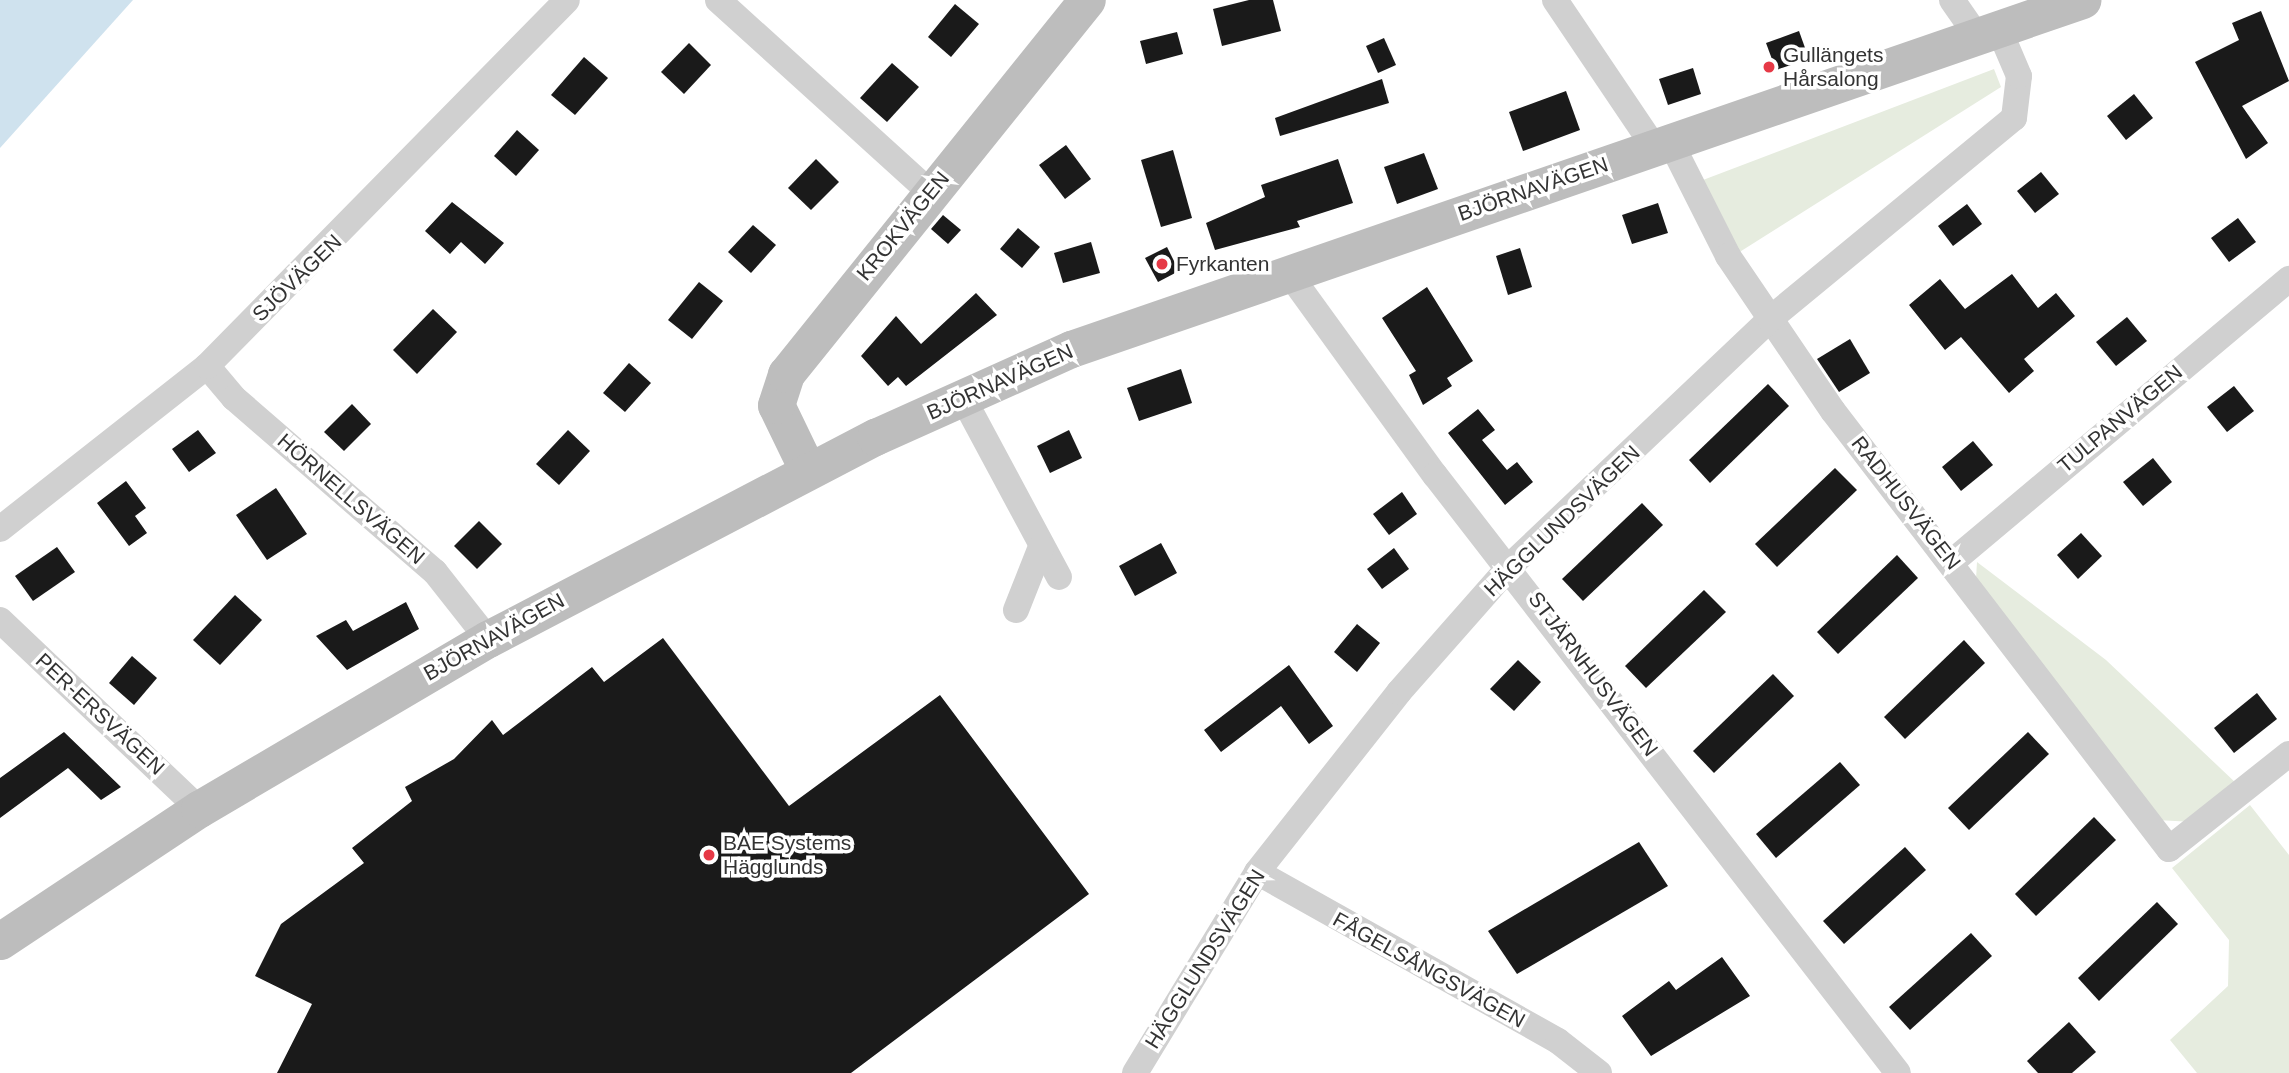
<!DOCTYPE html>
<html>
<head>
<meta charset="utf-8">
<style>
	body { margin:0 }
	#map { position:relative; width:2289px; height:1073px; overflow:hidden; background:#fff; font-family:Arial,sans-serif }
	div>[style] { position:absolute }
	.green>* { inset:0; background:#e6ecdf }
	.water>* { inset:0; background:#cfe2ee }
	.building>* { inset:0; background:#1a1a1a }
	.street>* { height:26px; margin:-13px; padding:0 13px; transform-origin:13px; border-radius:13px; background:#d0d0d0 }
	.secondary>* { height:37px; margin:-18.5px; padding:0 18.5px; transform-origin:18.5px; border-radius:18.5px; background:#bdbdbd }
	.dots>* { width:19px; height:19px; translate:-50% -50%; box-sizing:border-box; border:4px solid #fff; border-radius:50% }
	span { translate:-50% -50%; white-space:nowrap; text-align:center; line-height:1.15; -webkit-text-stroke:7px #fff; paint-order:stroke }
	.poi-label { font-size:21px; color:#333 }
	.left { translate:0 -50%; text-align:left }
	.street-label { font-size:21px; color:#333 }
</style>
</head>
<body>
<div id="map">
	<div class="green">
		<div style="clip-path:polygon(1994px 69px,2001px 87px,1738px 253px,1703px 180px)"></div>
		<div style="clip-path:polygon(1977px 562px,2106px 660px,2237px 784px,2193px 822px,2157px 820px,1976px 579px)"></div>
		<div style="clip-path:polygon(2250px 805px,2289px 855px,2289px 1073px,2197px 1073px,2170px 1040px,2228px 986px,2229px 940px,2172px 868px)"></div>
	</div>
	<div class="water">
		<div style="clip-path:polygon(0 0,133px 0,0 148px)"></div>
	</div>
	<div class="building">
		<div style="clip-path:polygon(1249px 0,1273px 0,1281px 31px,1222px 46px,1213px 9px)"></div>
		<div style="clip-path:polygon(955px 4px,979px 24px,951px 57px,928px 37px)"></div>
		<div style="clip-path:polygon(2261px 11px,2289px 81px,2242px 106px,2268px 143px,2246px 159px,2195px 62px,2239px 40px,2232px 23px)"></div>
		<div style="clip-path:polygon(1799px 31px,1809px 59px,1776px 70px,1766px 43px)"></div>
		<div style="clip-path:polygon(1177px 32px,1183px 54px,1146px 64px,1140px 41px)"></div>
		<div style="clip-path:polygon(1384px 38px,1396px 65px,1378px 73px,1366px 46px)"></div>
		<div style="clip-path:polygon(689px 43px,711px 65px,684px 94px,661px 72px)"></div>
		<div style="clip-path:polygon(584px 57px,608px 78px,575px 115px,551px 95px)"></div>
		<div style="clip-path:polygon(892px 63px,919px 87px,887px 122px,860px 98px)"></div>
		<div style="clip-path:polygon(1693px 68px,1701px 94px,1668px 105px,1659px 79px)"></div>
		<div style="clip-path:polygon(1382px 79px,1389px 103px,1280px 136px,1275px 118px)"></div>
		<div style="clip-path:polygon(1566px 91px,1580px 130px,1523px 151px,1509px 112px)"></div>
		<div style="clip-path:polygon(2134px 94px,2153px 118px,2126px 140px,2107px 116px)"></div>
		<div style="clip-path:polygon(517px 130px,539px 150px,516px 176px,494px 156px)"></div>
		<div style="clip-path:polygon(1066px 145px,1091px 179px,1065px 199px,1039px 165px)"></div>
		<div style="clip-path:polygon(1173px 150px,1192px 218px,1161px 227px,1141px 160px)"></div>
		<div style="clip-path:polygon(1424px 153px,1438px 189px,1397px 204px,1384px 167px)"></div>
		<div style="clip-path:polygon(816px 159px,839px 182px,811px 210px,788px 188px)"></div>
		<div style="clip-path:polygon(1338px 159px,1353px 203px,1297px 221px,1300px 227px,1215px 250px,1206px 223px,1265px 197px,1261px 185px)"></div>
		<div style="clip-path:polygon(2041px 172px,2059px 194px,2035px 213px,2017px 191px)"></div>
		<div style="clip-path:polygon(452px 202px,504px 243px,485px 264px,461px 242px,450px 254px,425px 231px)"></div>
		<div style="clip-path:polygon(1658px 203px,1668px 233px,1632px 244px,1622px 215px)"></div>
		<div style="clip-path:polygon(1967px 204px,1982px 224px,1953px 246px,1938px 226px)"></div>
		<div style="clip-path:polygon(943px 215px,961px 230px,948px 244px,931px 229px)"></div>
		<div style="clip-path:polygon(2238px 218px,2256px 242px,2229px 262px,2211px 238px)"></div>
		<div style="clip-path:polygon(753px 225px,776px 245px,751px 273px,728px 252px)"></div>
		<div style="clip-path:polygon(1018px 228px,1040px 247px,1022px 268px,1000px 249px)"></div>
		<div style="clip-path:polygon(1091px 242px,1100px 273px,1063px 283px,1054px 253px)"></div>
		<div style="clip-path:polygon(1167px 247px,1179px 271px,1158px 282px,1145px 258px)"></div>
		<div style="clip-path:polygon(1520px 248px,1532px 287px,1508px 295px,1496px 256px)"></div>
		<div style="clip-path:polygon(2012px 274px,2038px 308px,2056px 293px,2075px 316px,2024px 359px,2034px 371px,2009px 393px,1961px 337px,1945px 350px,1909px 305px,1940px 279px,1965px 309px)"></div>
		<div style="clip-path:polygon(699px 282px,723px 301px,692px 339px,668px 320px)"></div>
		<div style="clip-path:polygon(1427px 287px,1473px 361px,1447px 378px,1452px 386px,1423px 405px,1409px 375px,1416px 371px,1382px 318px)"></div>
		<div style="clip-path:polygon(976px 293px,997px 315px,906px 386px,898px 377px,888px 386px,861px 356px,896px 316px,921px 344px)"></div>
		<div style="clip-path:polygon(433px 309px,457px 332px,417px 374px,393px 350px)"></div>
		<div style="clip-path:polygon(2127px 317px,2147px 341px,2116px 366px,2096px 342px)"></div>
		<div style="clip-path:polygon(1850px 339px,1870px 373px,1839px 392px,1817px 359px)"></div>
		<div style="clip-path:polygon(629px 363px,651px 383px,625px 412px,603px 393px)"></div>
		<div style="clip-path:polygon(1181px 369px,1192px 403px,1139px 421px,1127px 388px)"></div>
		<div style="clip-path:polygon(1768px 384px,1789px 406px,1710px 483px,1689px 460px)"></div>
		<div style="clip-path:polygon(2234px 386px,2254px 411px,2227px 432px,2207px 407px)"></div>
		<div style="clip-path:polygon(352px 404px,371px 424px,344px 451px,324px 432px)"></div>
		<div style="clip-path:polygon(1478px 409px,1495px 430px,1482px 440px,1507px 470px,1517px 462px,1533px 482px,1505px 505px,1448px 433px)"></div>
		<div style="clip-path:polygon(198px 430px,216px 453px,189px 472px,172px 449px)"></div>
		<div style="clip-path:polygon(568px 430px,590px 451px,559px 485px,536px 464px)"></div>
		<div style="clip-path:polygon(1069px 430px,1082px 458px,1050px 473px,1037px 446px)"></div>
		<div style="clip-path:polygon(1973px 441px,1993px 465px,1961px 491px,1942px 467px)"></div>
		<div style="clip-path:polygon(2153px 458px,2172px 482px,2143px 506px,2123px 482px)"></div>
		<div style="clip-path:polygon(1835px 468px,1857px 490px,1777px 567px,1755px 544px)"></div>
		<div style="clip-path:polygon(126px 481px,146px 508px,135px 516px,147px 533px,129px 546px,97px 503px)"></div>
		<div style="clip-path:polygon(276px 488px,307px 534px,267px 560px,236px 515px)"></div>
		<div style="clip-path:polygon(1402px 492px,1417px 514px,1389px 535px,1373px 514px)"></div>
		<div style="clip-path:polygon(1642px 503px,1663px 525px,1583px 601px,1562px 579px)"></div>
		<div style="clip-path:polygon(479px 521px,502px 544px,477px 569px,454px 546px)"></div>
		<div style="clip-path:polygon(2081px 533px,2102px 556px,2078px 579px,2057px 555px)"></div>
		<div style="clip-path:polygon(1161px 543px,1177px 573px,1135px 596px,1119px 566px)"></div>
		<div style="clip-path:polygon(57px 547px,75px 572px,33px 601px,15px 576px)"></div>
		<div style="clip-path:polygon(1394px 548px,1409px 569px,1382px 589px,1367px 569px)"></div>
		<div style="clip-path:polygon(1897px 555px,1918px 578px,1838px 654px,1817px 632px)"></div>
		<div style="clip-path:polygon(1704px 590px,1726px 612px,1646px 688px,1625px 666px)"></div>
		<div style="clip-path:polygon(235px 595px,262px 620px,220px 665px,193px 640px)"></div>
		<div style="clip-path:polygon(406px 602px,419px 629px,347px 670px,316px 636px,346px 620px,353px 631px)"></div>
		<div style="clip-path:polygon(1357px 624px,1380px 643px,1357px 672px,1334px 652px)"></div>
		<div style="clip-path:polygon(663px 638px,789px 806px,940px 695px,1089px 894px,851px 1073px,277px 1073px,312px 1004px,255px 976px,281px 924px,364px 863px,352px 848px,412px 801px,405px 787px,454px 759px,492px 720px,503px 735px,592px 667px,604px 682px)"></div>
		<div style="clip-path:polygon(1964px 640px,1985px 663px,1905px 739px,1884px 717px)"></div>
		<div style="clip-path:polygon(132px 656px,157px 678px,134px 705px,109px 683px)"></div>
		<div style="clip-path:polygon(1518px 660px,1541px 682px,1514px 711px,1490px 689px)"></div>
		<div style="clip-path:polygon(1289px 665px,1333px 726px,1309px 744px,1281px 706px,1221px 752px,1204px 730px)"></div>
		<div style="clip-path:polygon(1773px 674px,1794px 696px,1714px 773px,1693px 751px)"></div>
		<div style="clip-path:polygon(2257px 693px,2277px 719px,2234px 753px,2214px 728px)"></div>
		<div style="clip-path:polygon(64px 732px,121px 787px,101px 800px,68px 768px,0 818px,0 778px)"></div>
		<div style="clip-path:polygon(2028px 732px,2049px 754px,1969px 830px,1948px 808px)"></div>
		<div style="clip-path:polygon(1840px 762px,1860px 785px,1776px 858px,1756px 834px)"></div>
		<div style="clip-path:polygon(2094px 817px,2116px 840px,2036px 916px,2015px 894px)"></div>
		<div style="clip-path:polygon(1639px 842px,1668px 886px,1517px 974px,1488px 931px)"></div>
		<div style="clip-path:polygon(1905px 847px,1926px 870px,1844px 944px,1823px 921px)"></div>
		<div style="clip-path:polygon(2157px 902px,2178px 924px,2099px 1001px,2078px 978px)"></div>
		<div style="clip-path:polygon(1971px 933px,1992px 956px,1910px 1030px,1889px 1007px)"></div>
		<div style="clip-path:polygon(1722px 957px,1750px 996px,1651px 1056px,1622px 1016px,1669px 981px,1676px 990px)"></div>
		<div style="clip-path:polygon(2069px 1022px,2096px 1052px,2072px 1073px,2038px 1073px,2027px 1061px)"></div>
	</div>
	<div class="street">
		<div style="left:718px;top:0;width:286px;rotate:42.2deg"></div>
		<div style="left:1555px;top:0;width:177px;rotate:56deg"></div>
		<div style="left:1952px;top:0;width:44px;rotate:55.2deg"></div>
		<div style="left:1670px;top:141px;width:129px;rotate:63.2deg"></div>
		<div style="left:1728px;top:256px;width:187px;rotate:55.9deg"></div>
		<div style="left:1833px;top:411px;width:552px;rotate:52.51deg"></div>
		<div style="left:2169px;top:849px;width:153px;rotate:-38.4deg"></div>
		<div style="left:1290px;top:275px;width:247px;rotate:54.1deg"></div>
		<div style="left:1435px;top:475px;width:756px;rotate:52.25deg"></div>
		<div style="left:207px;top:366px;width:42px;rotate:49.8deg"></div>
		<div style="left:234px;top:398px;width:266px;rotate:40.9deg"></div>
		<div style="left:435px;top:572px;width:85px;rotate:51.7deg"></div>
		<div style="left:963px;top:398px;width:203px;rotate:61.8deg"></div>
		<div style="left:0;top:529px;width:263px;rotate:-38.2deg"></div>
		<div style="left:207px;top:366px;width:513px;rotate:-45.47deg"></div>
		<div style="left:1953px;top:561px;width:439px;rotate:-40deg"></div>
		<div style="left:1016px;top:610px;width:68px;rotate:-68.4deg"></div>
		<div style="left:0;top:620px;width:274px;rotate:43.5deg"></div>
		<div style="left:1257px;top:872px;width:345px;rotate:29.3deg"></div>
		<div style="left:1558px;top:1041px;width:52px;rotate:38deg"></div>
		<div style="left:1135px;top:1073px;width:235px;rotate:-58.7deg"></div>
		<div style="left:1257px;top:872px;width:229px;rotate:-51.7deg"></div>
		<div style="left:1399px;top:692px;width:168px;rotate:-48.6deg"></div>
		<div style="left:1510px;top:566px;width:359px;rotate:-43.5deg"></div>
		<div style="left:1770px;top:319px;width:316px;rotate:-39.5deg"></div>
		<div style="left:2014px;top:118px;width:42px;rotate:-83.2deg"></div>
		<div style="left:2019px;top:76px;width:51px;rotate:-113.1deg"></div>
	</div>
	<div class="secondary">
		<div style="left:807px;top:469px;width:71px;rotate:-115.8deg"></div>
		<div style="left:776px;top:405px;width:33px;rotate:-72deg"></div>
		<div style="left:786px;top:374px;width:480px;rotate:-51.2deg"></div>
		<div style="left:0;top:941px;width:239px;rotate:-33.6deg"></div>
		<div style="left:199px;top:809px;width:335px;rotate:-30.5deg"></div>
		<div style="left:488px;top:639px;width:437px;rotate:-27.6deg"></div>
		<div style="left:875px;top:437px;width:215px;rotate:-24.2deg"></div>
		<div style="left:1071px;top:349px;width:1070px;rotate:-19.04deg"></div>
	</div>
	<div class="dots">
		<div style="left:1769px;top:67px;background:#e63946"></div>
		<div style="left:1162px;top:264px;background:#e63946"></div>
		<div style="left:709px;top:855px;background:#e63946"></div>
	</div>
	<div class="poi-label">
		<span class="left" style="left:1783px;top:67px">Gullängets<br>Hårsalong</span>
		<span class="left" style="left:1176px;top:264px">Fyrkanten</span>
		<span class="left" style="left:723px;top:855px">BAE Systems<br>Hägglunds</span>
	</div>
	<div class="street-label">
		<span style="left:1533px;top:189px;rotate:-19deg">BJÖRNAVÄGEN</span>
		<span style="left:903px;top:226px;rotate:-51deg">KROKVÄGEN</span>
		<span style="left:297px;top:278px;rotate:-44deg">SJÖVÄGEN</span>
		<span style="left:1000px;top:382px;rotate:-24deg">BJÖRNAVÄGEN</span>
		<span style="left:2120px;top:419px;rotate:-40deg">TULPANVÄGEN</span>
		<span style="left:351px;top:499px;rotate:41deg">HÖRNELLSVÄGEN</span>
		<span style="left:1906px;top:503px;rotate:52deg">RADHUSVÄGEN</span>
		<span style="left:1562px;top:521px;rotate:-44deg">HÄGGLUNDSVÄGEN</span>
		<span style="left:494px;top:637px;rotate:-29deg">BJÖRNAVÄGEN</span>
		<span style="left:1593px;top:674px;rotate:53deg">STJÄRNHUSVÄGEN</span>
		<span style="left:100px;top:714px;rotate:43deg">PER-ERSVÄGEN</span>
		<span style="left:1205px;top:959px;rotate:-58deg">HÄGGLUNDSVÄGEN</span>
		<span style="left:1429px;top:970px;rotate:29deg">FÅGELSÅNGSVÄGEN</span>
	</div>
</div>
</body>
</html>
